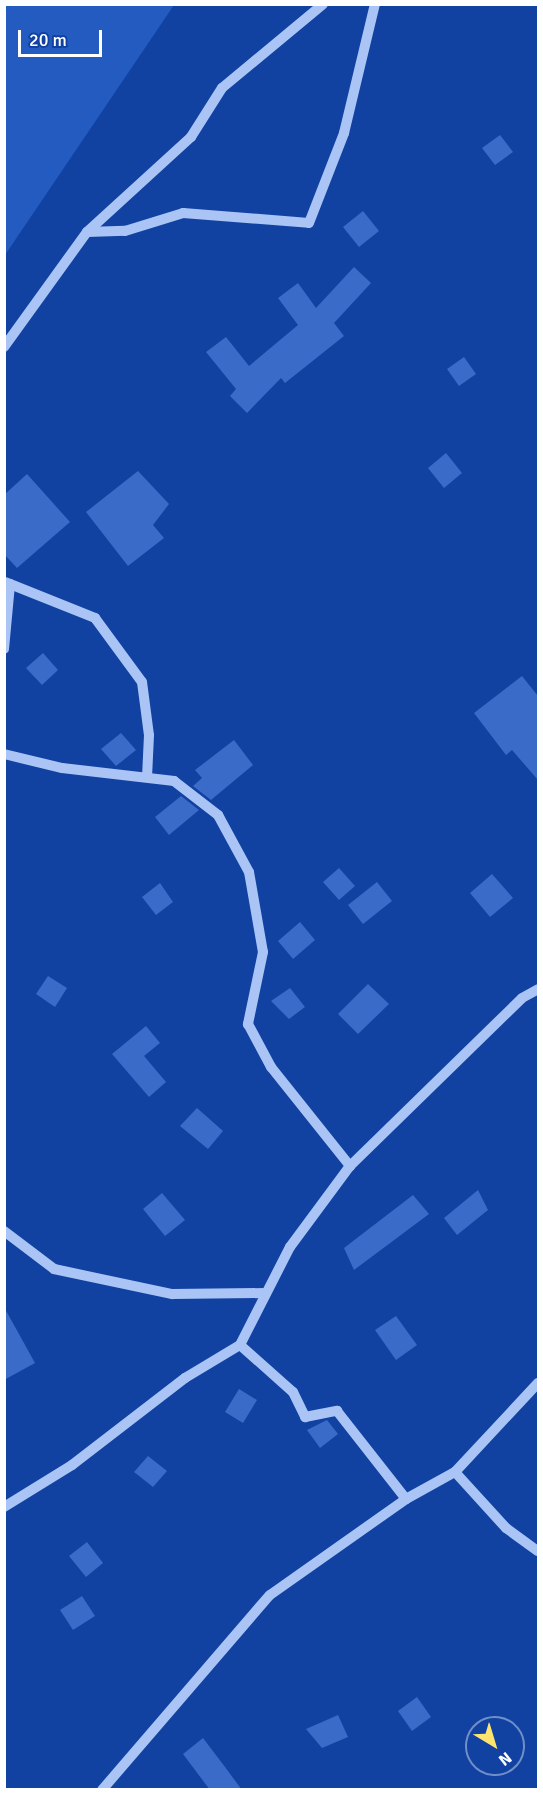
<!DOCTYPE html>
<html>
<head>
<meta charset="utf-8">
<style>
	body { margin:0 }
	#map { position:relative; width:543px; height:1794px; overflow:hidden; background:#1142a2; font-family:Signika,sans-serif }
	div>[style] { position:absolute }
	.green>* { inset:0; background:#245bc0 }
	.building>* { inset:0; background:#3a6bc8 }
	.minor>* { height:10px; margin:-5px; padding:0 5px; transform-origin:5px; border-radius:5px; background:#aac5f5 }
	span { translate:-50% -50%; white-space:nowrap; text-align:center; line-height:1.15; -webkit-text-stroke:4.5px #1142a2; paint-order:stroke }
	.frame { position:absolute; inset:0; border:6px solid #fff; pointer-events:none }
	.north { position:absolute; left:465px; top:1716px; width:60px; height:60px; box-sizing:border-box; background:#1142a2; border:2px solid #708ec7; border-radius:50%; rotate:142deg; font-size:16px; font-weight:700; line-height:24px; text-align:center; color:#fff }
	.north::after { content:''; display:block; margin:auto; width:21px; height:27px; background:#ffe36f; clip-path:polygon(50% 0,100% 100%,50% 72%,0 100%) }
	.scale { position:absolute; left:18px; top:30px; width:84px; height:27px; box-sizing:border-box; border:3px solid #fff; border-top:0; padding-left:8px; font-size:18px; line-height:21px; white-space:nowrap; color:#fff; -webkit-text-stroke:4px #1142a2; paint-order:stroke }
</style>
</head>
<body>
<div id="map">
	<div class="green">
		<div style="clip-path:polygon(5px 4px,174px 5px,5px 255px,4px 5px)"></div>
	</div>
	<div class="building">
		<div style="clip-path:polygon(500px 135px,513px 152px,495px 165px,482px 148px)"></div>
		<div style="clip-path:polygon(363px 211px,379px 231px,359px 247px,343px 227px)"></div>
		<div style="clip-path:polygon(354px 267px,371px 283px,334px 323px,344px 336px,285px 383px,281px 378px,247px 413px,230px 396px,236px 389px,206px 352px,226px 337px,249px 366px,298px 325px,278px 298px,298px 283px,316px 308px)"></div>
		<div style="clip-path:polygon(464px 357px,476px 374px,459px 386px,447px 369px)"></div>
		<div style="clip-path:polygon(446px 453px,462px 473px,444px 488px,428px 468px)"></div>
		<div style="clip-path:polygon(138px 471px,169px 504px,153px 525px,164px 538px,128px 566px,86px 512px)"></div>
		<div style="clip-path:polygon(27px 474px,70px 522px,17px 568px,4px 554px,4px 495px)"></div>
		<div style="clip-path:polygon(43px 653px,58px 670px,42px 685px,26px 668px)"></div>
		<div style="clip-path:polygon(522px 676px,538px 696px,538px 780px,512px 750px,506px 755px,474px 713px)"></div>
		<div style="clip-path:polygon(121px 733px,136px 750px,116px 766px,101px 749px)"></div>
		<div style="clip-path:polygon(234px 740px,253px 765px,211px 800px,193px 786px,202px 778px,195px 770px)"></div>
		<div style="clip-path:polygon(181px 796px,199px 810px,169px 835px,155px 817px)"></div>
		<div style="clip-path:polygon(339px 868px,355px 886px,339px 900px,323px 882px)"></div>
		<div style="clip-path:polygon(492px 874px,513px 898px,490px 917px,470px 893px)"></div>
		<div style="clip-path:polygon(377px 882px,392px 901px,363px 924px,348px 905px)"></div>
		<div style="clip-path:polygon(160px 883px,173px 902px,156px 915px,142px 897px)"></div>
		<div style="clip-path:polygon(300px 922px,315px 940px,293px 959px,278px 941px)"></div>
		<div style="clip-path:polygon(48px 976px,67px 988px,55px 1007px,36px 994px)"></div>
		<div style="clip-path:polygon(368px 984px,389px 1004px,358px 1034px,338px 1014px)"></div>
		<div style="clip-path:polygon(290px 988px,305px 1007px,289px 1019px,271px 1001px)"></div>
		<div style="clip-path:polygon(146px 1026px,160px 1043px,144px 1056px,166px 1082px,149px 1097px,112px 1054px)"></div>
		<div style="clip-path:polygon(197px 1108px,223px 1131px,208px 1149px,180px 1126px)"></div>
		<div style="clip-path:polygon(478px 1190px,488px 1210px,457px 1235px,444px 1218px)"></div>
		<div style="clip-path:polygon(162px 1193px,185px 1220px,165px 1236px,143px 1209px)"></div>
		<div style="clip-path:polygon(413px 1195px,429px 1214px,354px 1270px,344px 1248px)"></div>
		<div style="clip-path:polygon(4px 1307px,35px 1363px,4px 1380px)"></div>
		<div style="clip-path:polygon(396px 1316px,417px 1345px,396px 1360px,375px 1330px)"></div>
		<div style="clip-path:polygon(239px 1389px,257px 1400px,243px 1423px,225px 1412px)"></div>
		<div style="clip-path:polygon(327px 1420px,338px 1434px,320px 1448px,307px 1430px)"></div>
		<div style="clip-path:polygon(148px 1456px,167px 1471px,153px 1487px,134px 1472px)"></div>
		<div style="clip-path:polygon(87px 1542px,103px 1563px,86px 1577px,69px 1556px)"></div>
		<div style="clip-path:polygon(82px 1596px,95px 1616px,73px 1630px,60px 1610px)"></div>
		<div style="clip-path:polygon(417px 1697px,431px 1717px,412px 1731px,398px 1711px)"></div>
		<div style="clip-path:polygon(338px 1715px,348px 1737px,322px 1748px,306px 1729px)"></div>
		<div style="clip-path:polygon(203px 1738px,225px 1767px,242px 1790px,210px 1790px,183px 1754px)"></div>
	</div>
	<div class="minor">
		<div style="left:87px;top:232px;width:38px;rotate:-2deg"></div>
		<div style="left:125px;top:231px;width:61px;rotate:-17.2deg"></div>
		<div style="left:183px;top:213px;width:126px;rotate:4.5deg"></div>
		<div style="left:309px;top:223px;width:97px;rotate:-68.7deg"></div>
		<div style="left:344px;top:133px;width:133px;rotate:-76.5deg"></div>
		<div style="left:4px;top:347px;width:142px;rotate:-54.2deg"></div>
		<div style="left:87px;top:232px;width:141px;rotate:-42.4deg"></div>
		<div style="left:191px;top:137px;width:58px;rotate:-57.7deg"></div>
		<div style="left:222px;top:88px;width:131px;rotate:-39.7deg"></div>
		<div style="left:10px;top:584px;width:92px;rotate:21.8deg"></div>
		<div style="left:95px;top:618px;width:79px;rotate:53.7deg"></div>
		<div style="left:142px;top:682px;width:53px;rotate:82.5deg"></div>
		<div style="left:149px;top:735px;width:42px;rotate:92.7deg"></div>
		<div style="left:4px;top:649px;width:65px;rotate:-84.7deg"></div>
		<div style="left:10px;top:584px;width:5px;rotate:-158deg"></div>
		<div style="left:4px;top:754px;width:60px;rotate:13.6deg"></div>
		<div style="left:62px;top:768px;width:113px;rotate:6.6deg"></div>
		<div style="left:174px;top:781px;width:56px;rotate:37.7deg"></div>
		<div style="left:218px;top:815px;width:65px;rotate:61.5deg"></div>
		<div style="left:249px;top:872px;width:81px;rotate:80.1deg"></div>
		<div style="left:263px;top:952px;width:74px;rotate:101.8deg"></div>
		<div style="left:248px;top:1024px;width:49px;rotate:61.9deg"></div>
		<div style="left:271px;top:1067px;width:127px;rotate:51.4deg"></div>
		<div style="left:4px;top:1231px;width:63px;rotate:37.2deg"></div>
		<div style="left:54px;top:1269px;width:121px;rotate:12deg"></div>
		<div style="left:172px;top:1294px;width:93px;rotate:-0.6deg"></div>
		<div style="left:240px;top:1345px;width:71px;rotate:41.6deg"></div>
		<div style="left:293px;top:1392px;width:28px;rotate:64deg"></div>
		<div style="left:305px;top:1417px;width:33px;rotate:-11deg"></div>
		<div style="left:337px;top:1411px;width:112px;rotate:51.9deg"></div>
		<div style="left:455px;top:1472px;width:76px;rotate:47.7deg"></div>
		<div style="left:506px;top:1528px;width:39px;rotate:36deg"></div>
		<div style="left:4px;top:1507px;width:80px;rotate:-31.7deg"></div>
		<div style="left:72px;top:1465px;width:143px;rotate:-37.6deg"></div>
		<div style="left:185px;top:1378px;width:64px;rotate:-31deg"></div>
		<div style="left:240px;top:1345px;width:110px;rotate:-63deg"></div>
		<div style="left:290px;top:1247px;width:101px;rotate:-53.5deg"></div>
		<div style="left:350px;top:1166px;width:240px;rotate:-44.3deg"></div>
		<div style="left:522px;top:998px;width:18px;rotate:-29deg"></div>
		<div style="left:102px;top:1790px;width:257px;rotate:-49.3deg"></div>
		<div style="left:270px;top:1595px;width:166px;rotate:-35.2deg"></div>
		<div style="left:406px;top:1499px;width:56px;rotate:-28.9deg"></div>
		<div style="left:455px;top:1472px;width:122px;rotate:-47deg"></div>
	</div>
	<div class="frame"></div>
	<div class="north">N</div>
	<div class="scale">20 m</div>
</div>
</body>
</html>
